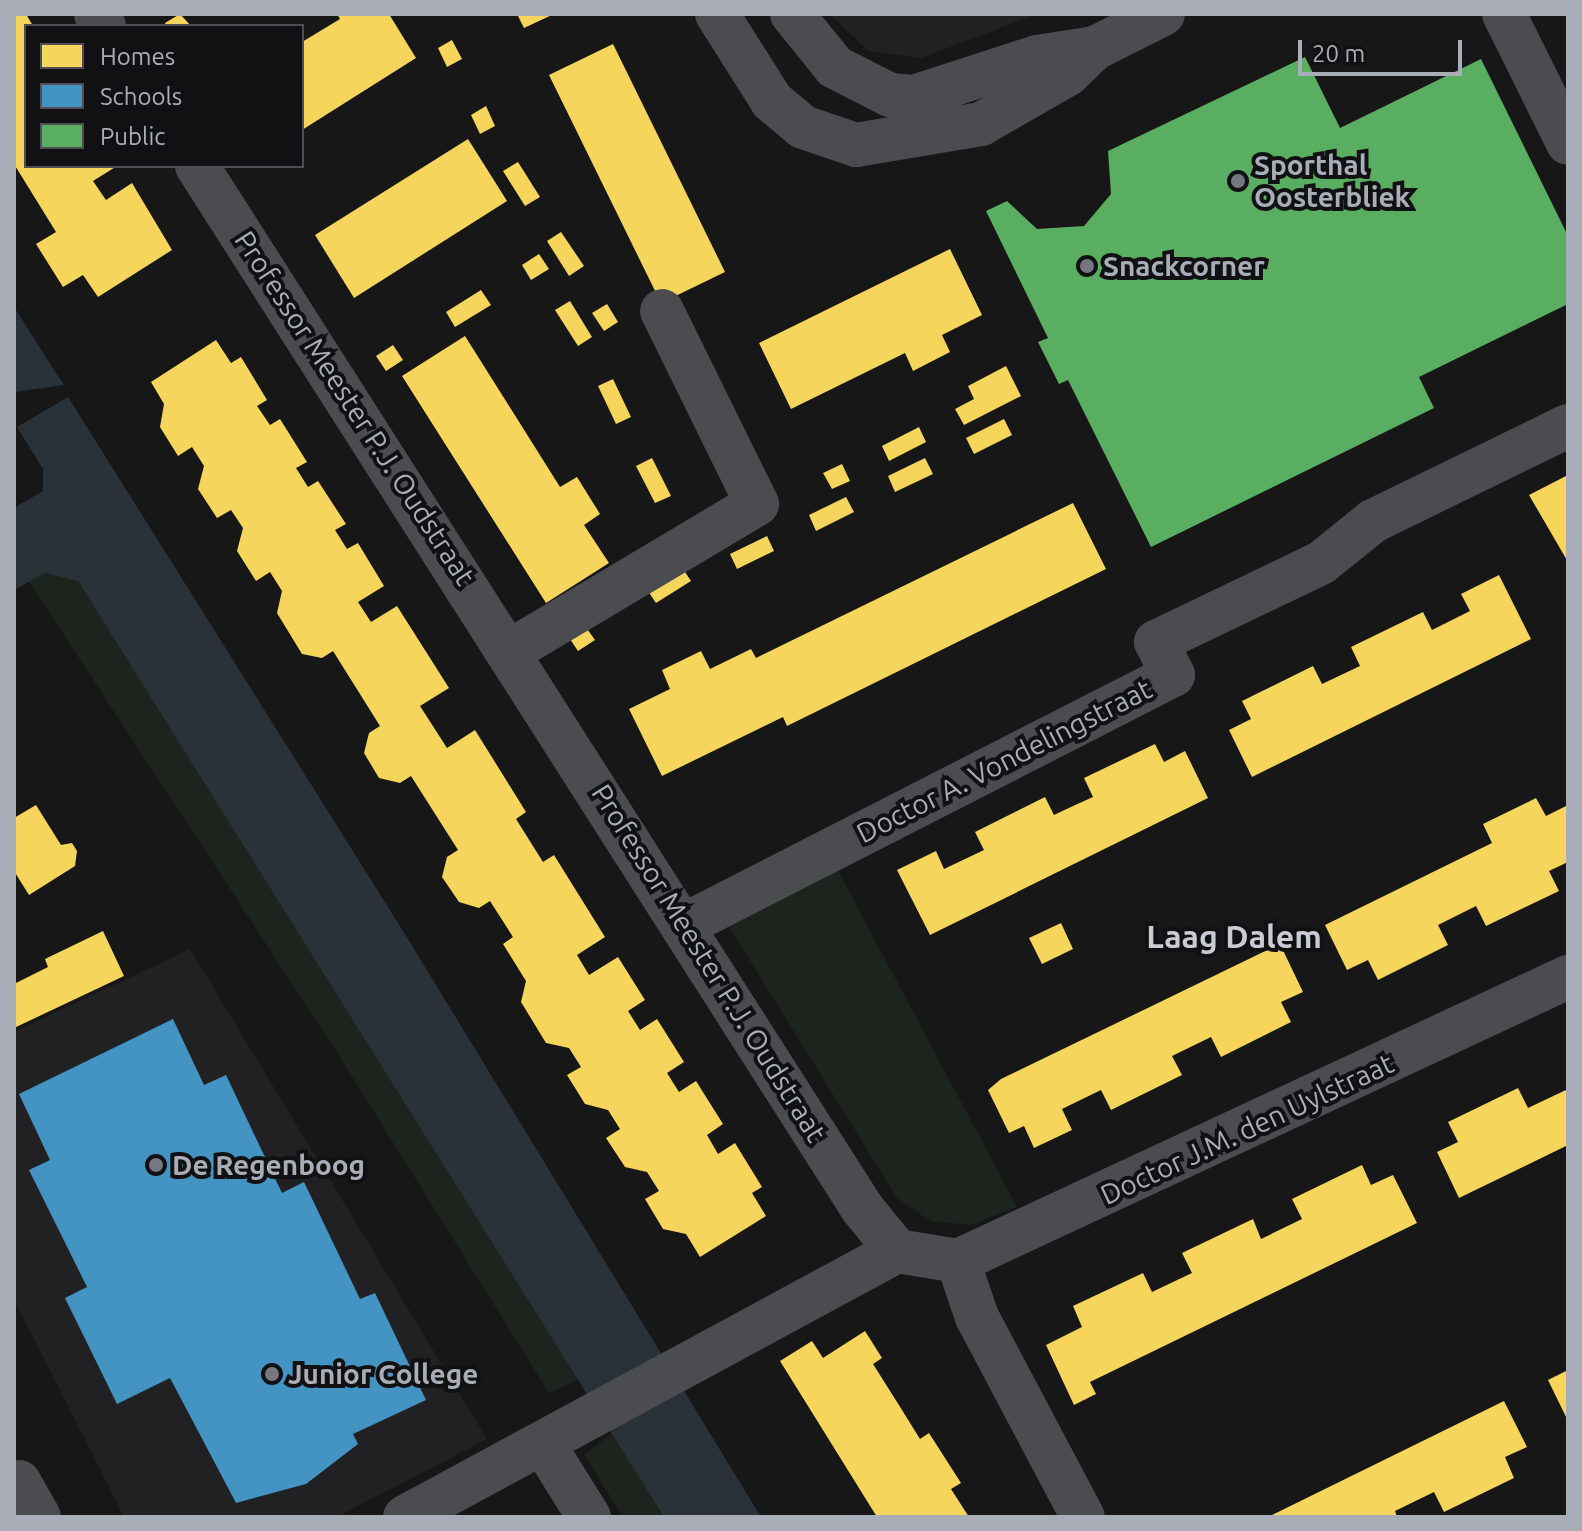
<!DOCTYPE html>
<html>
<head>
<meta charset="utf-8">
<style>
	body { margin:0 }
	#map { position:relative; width:1582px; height:1531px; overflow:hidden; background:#171717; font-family:Ubuntu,sans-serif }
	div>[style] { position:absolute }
	.built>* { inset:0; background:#212123 }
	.green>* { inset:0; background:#1d241e }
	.water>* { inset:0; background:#2a3239 }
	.homes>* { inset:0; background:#f6d55c }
	.schools>* { inset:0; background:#4393c3 }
	.public>* { inset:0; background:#5aae61 }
	.minor>* { height:44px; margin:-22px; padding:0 22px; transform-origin:22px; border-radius:22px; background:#4b4c50 }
	.dots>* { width:22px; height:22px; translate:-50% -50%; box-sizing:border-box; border:4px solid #111113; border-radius:50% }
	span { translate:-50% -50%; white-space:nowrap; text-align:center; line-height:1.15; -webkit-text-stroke:8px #111113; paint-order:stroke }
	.poi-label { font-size:28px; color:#a8adb8; font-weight:700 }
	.left { translate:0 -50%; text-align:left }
	.street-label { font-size:28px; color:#a8adb8 }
	.quarter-label { font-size:32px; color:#c9ccd4; font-weight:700 }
	.frame { position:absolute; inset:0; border:16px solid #a8adb8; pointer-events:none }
	.legend { position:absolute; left:24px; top:24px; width:280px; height:144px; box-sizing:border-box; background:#111113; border:2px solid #4d4f55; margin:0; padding:10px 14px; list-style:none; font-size:24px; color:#a8adb8 }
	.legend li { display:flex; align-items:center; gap:16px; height:40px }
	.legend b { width:40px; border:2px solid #4d4f55 }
	.scale { position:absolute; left:1298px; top:40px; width:164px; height:36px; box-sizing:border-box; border:4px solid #a8adb8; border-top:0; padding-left:10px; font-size:24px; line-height:28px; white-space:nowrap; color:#a8adb8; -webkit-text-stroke:6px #111113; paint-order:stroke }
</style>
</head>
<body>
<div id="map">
	<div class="built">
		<div style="clip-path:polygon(830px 14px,1037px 14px,921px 58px,868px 51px)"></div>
		<div style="clip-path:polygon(190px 949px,487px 1439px,337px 1517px,124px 1517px,14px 1299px,14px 1032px)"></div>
	</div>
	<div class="green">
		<div style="clip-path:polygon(45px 573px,77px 580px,583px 1378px,549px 1393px,338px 1054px,28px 580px)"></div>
		<div style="clip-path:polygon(836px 867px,1017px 1207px,971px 1225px,931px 1221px,897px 1198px,728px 925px)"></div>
		<div style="clip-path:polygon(612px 1433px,664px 1517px,623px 1517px,584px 1455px)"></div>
	</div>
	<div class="water">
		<div style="clip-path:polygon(14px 307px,56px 373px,64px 385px,14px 392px)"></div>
		<div style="clip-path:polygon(68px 397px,403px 931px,761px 1517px,664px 1517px,78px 581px,45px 573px,14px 590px,14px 508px,43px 491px,43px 469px,17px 427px)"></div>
	</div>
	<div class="homes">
		<div style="clip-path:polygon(14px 14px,26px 14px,33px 26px,26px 26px,26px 166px,117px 166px,93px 181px,106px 200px,132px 183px,172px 250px,98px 297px,83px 275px,63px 287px,36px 244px,56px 232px,14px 164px)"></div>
		<div style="clip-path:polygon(180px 14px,191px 26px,166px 26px,165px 23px)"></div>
		<div style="clip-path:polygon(337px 14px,389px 14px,416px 58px,302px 130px,302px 42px,340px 19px)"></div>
		<div style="clip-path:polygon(517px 14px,554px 14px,524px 28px)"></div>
		<div style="clip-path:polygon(452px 40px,462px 59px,447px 67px,438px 48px)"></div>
		<div style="clip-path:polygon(613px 44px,725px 272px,661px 303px,549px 75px)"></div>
		<div style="clip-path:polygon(486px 106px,495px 126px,480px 134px,471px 115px)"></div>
		<div style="clip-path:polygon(468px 139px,507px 201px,354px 298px,315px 235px)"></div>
		<div style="clip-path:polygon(518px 162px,540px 197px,525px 206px,503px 171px)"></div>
		<div style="clip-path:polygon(561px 232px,584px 266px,569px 276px,547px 241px)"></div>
		<div style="clip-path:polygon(950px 249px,982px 315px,942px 335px,950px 352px,913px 371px,905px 353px,791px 409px,759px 343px)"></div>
		<div style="clip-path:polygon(539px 254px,549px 269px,531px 280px,522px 265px)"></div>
		<div style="clip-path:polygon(481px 290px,491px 305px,455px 327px,446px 312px)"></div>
		<div style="clip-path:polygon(570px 301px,592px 337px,578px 346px,555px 310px)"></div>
		<div style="clip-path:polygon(607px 304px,618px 322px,604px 331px,592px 313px)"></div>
		<div style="clip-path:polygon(465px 336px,560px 487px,577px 477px,600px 514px,584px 525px,609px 563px,546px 603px,402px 376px)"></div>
		<div style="clip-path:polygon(216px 340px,231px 363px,241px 357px,267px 400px,257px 406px,270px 425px,280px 419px,307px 462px,296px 468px,308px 487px,318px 481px,346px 524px,335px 530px,347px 549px,358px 543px,384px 586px,358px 602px,371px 622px,397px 606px,449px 688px,420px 706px,447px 748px,475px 730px,526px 812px,516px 819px,543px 862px,554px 855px,605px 937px,577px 955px,589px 975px,618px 957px,645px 1000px,628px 1011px,640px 1030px,657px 1019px,684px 1062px,667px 1073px,679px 1092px,696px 1081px,723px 1124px,707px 1135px,718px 1154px,735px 1143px,762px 1187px,752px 1193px,766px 1216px,700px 1257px,686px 1234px,663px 1229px,645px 1199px,659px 1191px,647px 1172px,625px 1167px,606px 1138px,620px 1129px,608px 1110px,585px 1104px,567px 1075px,581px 1067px,569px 1048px,546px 1043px,521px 1002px,526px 981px,503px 944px,513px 937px,490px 901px,479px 908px,459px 902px,442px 877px,447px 857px,458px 850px,411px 776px,400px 783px,379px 778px,364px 753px,369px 733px,380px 726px,333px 651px,322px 658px,302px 654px,277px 613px,282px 591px,270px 572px,256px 581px,237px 551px,243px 528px,231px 510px,217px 518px,198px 489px,204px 466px,192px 447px,178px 456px,160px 427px,164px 404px,151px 382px)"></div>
		<div style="clip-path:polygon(393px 345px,403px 360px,386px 371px,376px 356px)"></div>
		<div style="clip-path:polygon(1006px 366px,1021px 396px,964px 425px,955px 409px,974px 399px,968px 386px)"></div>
		<div style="clip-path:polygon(613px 379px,631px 417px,616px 424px,598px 386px)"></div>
		<div style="clip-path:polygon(1004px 419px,1012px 435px,974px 454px,966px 438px)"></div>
		<div style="clip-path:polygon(919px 427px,926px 442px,889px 461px,882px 446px)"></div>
		<div style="clip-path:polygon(652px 458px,671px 496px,655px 503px,636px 466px)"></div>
		<div style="clip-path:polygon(925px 458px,933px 474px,895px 492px,888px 476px)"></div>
		<div style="clip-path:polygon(842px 464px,850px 481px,832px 489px,823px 473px)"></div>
		<div style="clip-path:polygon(1568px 475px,1568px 562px,1529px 495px)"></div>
		<div style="clip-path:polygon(846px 497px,854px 512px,816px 531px,809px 515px)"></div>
		<div style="clip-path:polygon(1073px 503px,1106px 569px,787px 726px,783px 717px,662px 776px,629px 709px,670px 689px,662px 670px,701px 651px,710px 669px,751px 649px,756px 658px)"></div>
		<div style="clip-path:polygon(767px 536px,774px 551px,737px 569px,730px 554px)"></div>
		<div style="clip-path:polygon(681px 566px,691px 581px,656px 603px,646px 588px)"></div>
		<div style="clip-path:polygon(1499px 575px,1531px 639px,1252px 777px,1229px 730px,1251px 719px,1242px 701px,1313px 666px,1322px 684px,1360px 666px,1351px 647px,1423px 612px,1432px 630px,1470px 611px,1461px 594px)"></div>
		<div style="clip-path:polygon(585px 626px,595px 640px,578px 651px,568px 636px)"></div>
		<div style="clip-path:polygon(1155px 744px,1164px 762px,1185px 751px,1208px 798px,930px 935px,897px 870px,936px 851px,944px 869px,984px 850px,975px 832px,1045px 797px,1054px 815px,1073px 806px,1093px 797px,1084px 778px)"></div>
		<div style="clip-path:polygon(1536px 798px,1546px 816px,1568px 805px,1568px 862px,1549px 871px,1559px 891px,1486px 926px,1476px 906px,1438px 925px,1448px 945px,1378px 980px,1368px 960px,1347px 970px,1325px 925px,1492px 843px,1483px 824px)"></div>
		<div style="clip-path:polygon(36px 805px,61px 845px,72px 843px,77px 851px,75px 866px,29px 895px,14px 871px,14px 818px)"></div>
		<div style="clip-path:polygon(1061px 923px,1073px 949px,1042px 964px,1029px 938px)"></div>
		<div style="clip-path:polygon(103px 931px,124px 976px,14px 1028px,14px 984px,48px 967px,45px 959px)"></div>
		<div style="clip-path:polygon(1280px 944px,1303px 992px,1281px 1002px,1291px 1022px,1221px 1057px,1211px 1037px,1172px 1056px,1182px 1075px,1111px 1110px,1101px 1090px,1062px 1109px,1072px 1130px,1034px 1148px,1024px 1126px,1009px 1133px,988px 1090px,1001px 1079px)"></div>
		<div style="clip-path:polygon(1518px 1088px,1528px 1108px,1568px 1089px,1568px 1145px,1459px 1198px,1437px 1152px,1458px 1142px,1448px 1122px)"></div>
		<div style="clip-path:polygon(1362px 1165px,1371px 1185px,1393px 1175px,1417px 1223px,1090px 1382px,1096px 1394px,1074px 1405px,1046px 1345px,1082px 1327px,1073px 1306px,1143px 1273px,1152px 1292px,1192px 1273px,1182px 1253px,1253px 1219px,1261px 1239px,1302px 1219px,1292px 1199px)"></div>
		<div style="clip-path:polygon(865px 1331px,882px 1358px,873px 1364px,897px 1402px,920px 1439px,929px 1433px,961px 1483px,951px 1489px,969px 1517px,877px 1517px,780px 1361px,812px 1341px,823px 1358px)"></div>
		<div style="clip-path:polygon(1568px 1370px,1568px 1421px,1548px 1380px)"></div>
		<div style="clip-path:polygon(1504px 1401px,1527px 1447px,1505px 1457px,1514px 1478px,1444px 1512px,1434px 1492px,1395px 1511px,1397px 1517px,1268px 1517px)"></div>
	</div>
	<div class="schools">
		<div style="clip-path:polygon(173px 1019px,204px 1085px,226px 1075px,282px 1193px,304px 1182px,360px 1299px,375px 1293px,426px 1400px,353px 1434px,358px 1444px,306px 1484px,236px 1503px,170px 1378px,117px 1404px,65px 1298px,87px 1287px,29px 1170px,50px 1160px,19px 1094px)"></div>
	</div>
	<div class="public">
		<div style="clip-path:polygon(1305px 57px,1340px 128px,1481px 59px,1568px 236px,1568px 304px,1419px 377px,1434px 408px,1151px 547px,1068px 380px,1059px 384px,1038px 342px,1048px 338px,986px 211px,1007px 201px,1037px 229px,1084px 226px,1111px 194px,1108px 151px)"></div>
	</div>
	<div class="minor">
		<div style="left:96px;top:14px;width:14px;rotate:56deg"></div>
		<div style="left:717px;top:14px;width:103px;rotate:57.7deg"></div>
		<div style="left:772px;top:101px;width:40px;rotate:40deg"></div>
		<div style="left:803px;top:127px;width:56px;rotate:18.8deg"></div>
		<div style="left:856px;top:145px;width:127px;rotate:-9.5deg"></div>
		<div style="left:981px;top:124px;width:100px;rotate:-29.9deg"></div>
		<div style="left:1068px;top:74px;width:37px;rotate:-44deg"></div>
		<div style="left:1095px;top:48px;width:76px;rotate:-26.6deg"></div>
		<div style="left:792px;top:14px;width:68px;rotate:50.9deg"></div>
		<div style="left:835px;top:67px;width:62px;rotate:27deg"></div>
		<div style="left:890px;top:95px;width:24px;rotate:5deg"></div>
		<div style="left:914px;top:97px;width:129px;rotate:-18deg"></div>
		<div style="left:1037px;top:57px;width:59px;rotate:-8.8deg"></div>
		<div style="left:1504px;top:14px;width:144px;rotate:63.6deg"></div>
		<div style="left:197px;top:166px;width:1236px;rotate:57.45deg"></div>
		<div style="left:862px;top:1208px;width:55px;rotate:50.9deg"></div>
		<div style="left:897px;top:1251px;width:62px;rotate:9.3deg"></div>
		<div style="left:958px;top:1261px;width:673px;rotate:-24.97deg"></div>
		<div style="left:512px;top:650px;width:285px;rotate:-30.8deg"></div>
		<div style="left:757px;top:504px;width:215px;rotate:-116.2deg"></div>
		<div style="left:686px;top:924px;width:547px;rotate:-27.08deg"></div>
		<div style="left:1173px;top:675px;width:37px;rotate:-117deg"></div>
		<div style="left:1156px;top:642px;width:183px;rotate:-25.6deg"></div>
		<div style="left:1321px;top:563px;width:67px;rotate:-38.9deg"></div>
		<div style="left:1373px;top:521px;width:217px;rotate:-26deg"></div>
		<div style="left:958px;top:1261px;width:59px;rotate:71.3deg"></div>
		<div style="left:977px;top:1317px;width:226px;rotate:62.1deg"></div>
		<div style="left:544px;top:1445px;width:85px;rotate:58deg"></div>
		<div style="left:14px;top:1484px;width:5px;rotate:-22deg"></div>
		<div style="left:19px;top:1482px;width:40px;rotate:60.3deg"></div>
		<div style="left:405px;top:1517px;width:559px;rotate:-28.4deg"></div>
	</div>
	<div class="dots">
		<div style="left:1238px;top:181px;background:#757880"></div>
		<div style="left:1087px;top:266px;background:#757880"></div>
		<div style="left:156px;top:1165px;background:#757880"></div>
		<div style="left:272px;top:1374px;background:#757880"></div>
	</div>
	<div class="poi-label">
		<span class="left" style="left:1254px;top:181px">Sporthal<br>Oosterbliek</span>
		<span class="left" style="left:1103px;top:266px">Snackcorner</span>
		<span class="left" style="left:172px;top:1165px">De Regenboog</span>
		<span class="left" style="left:288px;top:1374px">Junior College</span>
	</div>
	<div class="street-label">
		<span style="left:355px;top:408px;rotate:57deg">Professor Meester P.J. Oudstraat</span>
		<span style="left:1004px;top:761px;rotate:-27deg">Doctor A. Vondelingstraat</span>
		<span style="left:709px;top:963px;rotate:58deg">Professor Meester P.J. Oudstraat</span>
		<span style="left:1247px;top:1129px;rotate:-25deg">Doctor J.M. den Uylstraat</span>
	</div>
	<div class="quarter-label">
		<span style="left:1234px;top:936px">Laag Dalem</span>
	</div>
	<div class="frame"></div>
	<ul class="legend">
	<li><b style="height:22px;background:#f6d55c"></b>Homes</li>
	<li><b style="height:22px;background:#4393c3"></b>Schools</li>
	<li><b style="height:22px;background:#5aae61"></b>Public</li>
	</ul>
	<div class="scale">20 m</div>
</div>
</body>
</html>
